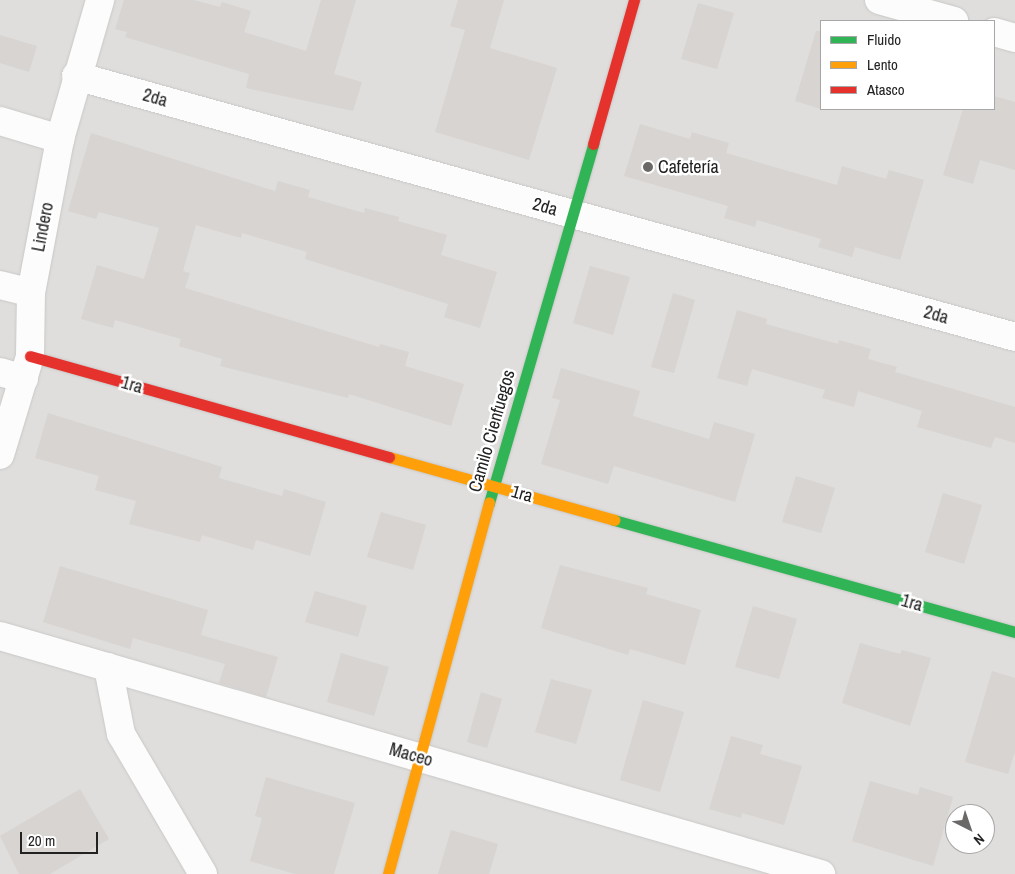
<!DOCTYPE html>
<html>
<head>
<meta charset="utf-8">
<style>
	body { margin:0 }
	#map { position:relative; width:1015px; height:874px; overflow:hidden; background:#f0eeeb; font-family:"Archivo Narrow",sans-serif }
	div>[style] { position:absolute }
	.residential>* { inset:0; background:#dfdedc }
	.building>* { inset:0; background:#d7d4d2 }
	.roads { filter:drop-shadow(0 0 1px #c9c8c7) drop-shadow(0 0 1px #c9c8c7) }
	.street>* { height:28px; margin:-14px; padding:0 14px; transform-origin:14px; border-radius:14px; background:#fdfcfc }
	.fast>* { height:11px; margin:-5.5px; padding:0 5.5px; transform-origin:5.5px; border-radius:5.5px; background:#30b455 }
	.slow>* { height:11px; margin:-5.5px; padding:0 5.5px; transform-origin:5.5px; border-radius:5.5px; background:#ff9f0a }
	.jam>* { height:11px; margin:-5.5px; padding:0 5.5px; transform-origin:5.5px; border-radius:5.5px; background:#e5322d }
	.dots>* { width:14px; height:14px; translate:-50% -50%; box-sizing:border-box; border:2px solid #fff; border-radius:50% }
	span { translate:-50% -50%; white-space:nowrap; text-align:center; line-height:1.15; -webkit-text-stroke:5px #fff; paint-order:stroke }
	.street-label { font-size:18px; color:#222 }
	.poi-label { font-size:18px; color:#222 }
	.left { translate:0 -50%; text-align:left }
	.legend { position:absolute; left:820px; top:20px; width:175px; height:90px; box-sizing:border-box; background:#fff; border:1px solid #a7a7a7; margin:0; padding:6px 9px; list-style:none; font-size:15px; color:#222 }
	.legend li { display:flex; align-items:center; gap:10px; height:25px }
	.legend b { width:25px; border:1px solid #a7a7a7 }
	.north { position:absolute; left:945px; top:804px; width:50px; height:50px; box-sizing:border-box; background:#fff; border:1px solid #a7a7a7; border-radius:50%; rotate:139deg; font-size:14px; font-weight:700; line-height:20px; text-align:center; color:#222 }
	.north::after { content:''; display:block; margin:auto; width:18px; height:22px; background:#6a6968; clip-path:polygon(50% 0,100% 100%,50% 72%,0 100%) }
	.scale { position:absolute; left:20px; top:832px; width:78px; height:22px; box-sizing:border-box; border:2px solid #222; border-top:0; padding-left:6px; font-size:15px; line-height:18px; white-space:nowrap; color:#222; -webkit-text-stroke:4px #fff; paint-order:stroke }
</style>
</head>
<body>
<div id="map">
	<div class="residential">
		<div style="clip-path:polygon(evenodd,0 0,1015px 0,1015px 874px,0 874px,0 0,821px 21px,994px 21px,994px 109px,821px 109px,821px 21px,0 0,955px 814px,985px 814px,985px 844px,955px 844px,955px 814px)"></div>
	</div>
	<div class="building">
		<div style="clip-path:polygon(124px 0,194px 0,220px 7px,222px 2px,251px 11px,244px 32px,306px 51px,321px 0,356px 0,334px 74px,362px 82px,353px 111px,246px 88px,249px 74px,125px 37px,127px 32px,115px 29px)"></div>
		<div style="clip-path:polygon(458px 0,504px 0,490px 48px,557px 68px,529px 160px,435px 132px,465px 30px,450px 26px)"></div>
		<div style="clip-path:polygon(698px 3px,734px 13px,717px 69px,681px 59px)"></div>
		<div style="clip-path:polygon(816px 31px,821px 31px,821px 109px,795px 101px)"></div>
		<div style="clip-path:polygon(0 35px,37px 46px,29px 72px,0 63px)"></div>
		<div style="clip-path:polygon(994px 96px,1015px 102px,1015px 170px,980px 160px,973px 184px,943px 175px,963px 109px,994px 109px)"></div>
		<div style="clip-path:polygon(640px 124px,690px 139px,692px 132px,729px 143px,726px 153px,837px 185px,842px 166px,886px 179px,889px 170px,924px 180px,900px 260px,855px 247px,852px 257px,818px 247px,821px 239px,757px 220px,755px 227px,724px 218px,728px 206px,624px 176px)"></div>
		<div style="clip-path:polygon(91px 133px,275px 191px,278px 181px,310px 190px,308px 197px,364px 213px,365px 208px,399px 217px,398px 221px,447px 235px,441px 255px,497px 272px,480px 328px,444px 317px,448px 304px,305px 259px,307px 252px,242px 233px,241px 238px,196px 225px,183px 271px,190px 273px,185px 288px,379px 347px,380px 344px,409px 352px,405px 366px,464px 384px,451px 426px,349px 394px,348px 398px,220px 366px,222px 359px,179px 346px,181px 339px,115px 320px,113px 328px,81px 319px,97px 265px,144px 279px,159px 228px,99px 212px,96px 219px,68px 211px)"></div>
		<div style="clip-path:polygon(590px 266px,630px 277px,613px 335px,573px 323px)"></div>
		<div style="clip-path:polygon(673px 293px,695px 300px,674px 373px,651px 367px)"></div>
		<div style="clip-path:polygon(737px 310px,767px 319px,766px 324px,838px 344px,839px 340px,871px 349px,868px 359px,897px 367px,895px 372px,1015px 407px,1015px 443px,995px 437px,991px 448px,917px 427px,922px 411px,858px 391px,854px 407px,822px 398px,825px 390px,752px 369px,747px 386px,717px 378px)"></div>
		<div style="clip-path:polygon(561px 368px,640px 391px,633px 416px,709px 439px,714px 422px,755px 434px,735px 502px,614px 466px,608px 484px,541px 464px,560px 400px,552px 398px)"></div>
		<div style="clip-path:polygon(48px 413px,222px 467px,219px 478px,282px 496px,284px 489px,326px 502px,310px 556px,256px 540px,253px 550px,202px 535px,200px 542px,129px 524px,136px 501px,95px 490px,99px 476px,35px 458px)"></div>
		<div style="clip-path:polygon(796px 476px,835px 488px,821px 533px,782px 522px)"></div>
		<div style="clip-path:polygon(943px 493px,982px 505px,964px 564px,925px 552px)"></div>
		<div style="clip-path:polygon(381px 512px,426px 525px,413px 570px,367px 557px)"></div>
		<div style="clip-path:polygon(560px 565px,648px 588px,646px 594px,701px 610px,685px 665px,630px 649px,628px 655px,541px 628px)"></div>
		<div style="clip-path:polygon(60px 566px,208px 610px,201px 635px,278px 657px,266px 697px,219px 683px,225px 664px,133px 638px,130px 649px,43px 622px)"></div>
		<div style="clip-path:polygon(315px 591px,367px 606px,358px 637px,305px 622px)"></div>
		<div style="clip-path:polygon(753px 606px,797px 619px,779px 679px,735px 667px)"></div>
		<div style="clip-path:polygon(860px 643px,900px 654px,902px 650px,931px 658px,910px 726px,842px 703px)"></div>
		<div style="clip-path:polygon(341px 653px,389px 667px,374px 716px,327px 702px)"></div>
		<div style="clip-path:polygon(992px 671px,1015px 678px,1015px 752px,1008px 774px,965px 762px)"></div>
		<div style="clip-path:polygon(551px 679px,592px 690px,576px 744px,535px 732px)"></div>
		<div style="clip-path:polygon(481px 692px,502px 699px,487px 748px,467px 742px)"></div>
		<div style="clip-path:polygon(643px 700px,684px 712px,660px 792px,620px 780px)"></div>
		<div style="clip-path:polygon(731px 736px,763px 745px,760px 754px,802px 766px,784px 825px,742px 813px,741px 818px,709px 809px)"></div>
		<div style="clip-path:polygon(266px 777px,355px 803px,334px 874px,295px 874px,250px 861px,262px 818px,255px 816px)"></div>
		<div style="clip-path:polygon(870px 781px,918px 795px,920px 787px,953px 797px,933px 866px,852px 841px)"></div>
		<div style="clip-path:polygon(80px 789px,109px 839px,50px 874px,19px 874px,0 836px)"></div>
		<div style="clip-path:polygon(451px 830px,498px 844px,489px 874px,438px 874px)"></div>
	</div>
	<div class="roads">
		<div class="street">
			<div style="left:879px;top:0;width:78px;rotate:15.6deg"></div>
			<div style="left:994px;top:32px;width:22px;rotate:16deg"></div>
			<div style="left:76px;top:76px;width:975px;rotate:15.53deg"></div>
			<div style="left:0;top:121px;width:63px;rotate:16.7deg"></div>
			<div style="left:0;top:285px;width:32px;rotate:14deg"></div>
			<div style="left:0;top:372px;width:25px;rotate:16deg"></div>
			<div style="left:0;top:455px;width:103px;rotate:-73.1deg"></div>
			<div style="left:30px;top:356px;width:63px;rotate:-89.1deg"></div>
			<div style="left:31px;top:293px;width:157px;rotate:-79.3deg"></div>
			<div style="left:60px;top:139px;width:145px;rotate:-73.9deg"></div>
			<div style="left:0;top:636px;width:855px;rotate:16.17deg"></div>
			<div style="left:108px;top:667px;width:68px;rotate:79deg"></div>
			<div style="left:121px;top:734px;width:162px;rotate:59.6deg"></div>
		</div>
		<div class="fast">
			<div style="left:489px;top:503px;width:374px;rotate:-73.8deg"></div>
			<div style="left:614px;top:520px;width:416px;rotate:15.6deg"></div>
		</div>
		<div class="slow">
			<div style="left:389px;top:457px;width:234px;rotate:15.6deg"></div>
			<div style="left:388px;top:874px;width:385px;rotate:-74.8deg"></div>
		</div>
		<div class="jam">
			<div style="left:593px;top:144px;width:150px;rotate:-74.1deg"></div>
			<div style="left:30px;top:356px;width:373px;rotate:15.7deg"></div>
		</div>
	</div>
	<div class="dots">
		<div style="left:648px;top:167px;background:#6a6968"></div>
	</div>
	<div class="street-label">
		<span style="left:155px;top:98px;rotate:16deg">2da</span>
		<span style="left:545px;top:207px;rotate:16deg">2da</span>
		<span style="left:43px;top:227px;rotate:-79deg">Lindero</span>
		<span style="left:936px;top:315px;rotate:16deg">2da</span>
		<span style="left:132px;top:385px;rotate:16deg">1ra</span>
		<span style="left:492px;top:431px;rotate:-74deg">Camilo Cienfuegos</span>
		<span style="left:522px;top:494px;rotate:16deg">1ra</span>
		<span style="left:912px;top:603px;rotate:16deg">1ra</span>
		<span style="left:411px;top:755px;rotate:16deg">Maceo</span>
	</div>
	<div class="poi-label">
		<span class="left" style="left:658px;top:167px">Cafetería</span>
	</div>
	<ul class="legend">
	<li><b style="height:6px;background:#30b455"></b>Fluido</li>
	<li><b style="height:6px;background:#ff9f0a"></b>Lento</li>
	<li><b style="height:6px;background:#e5322d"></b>Atasco</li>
	</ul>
	<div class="north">N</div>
	<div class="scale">20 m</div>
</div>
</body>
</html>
